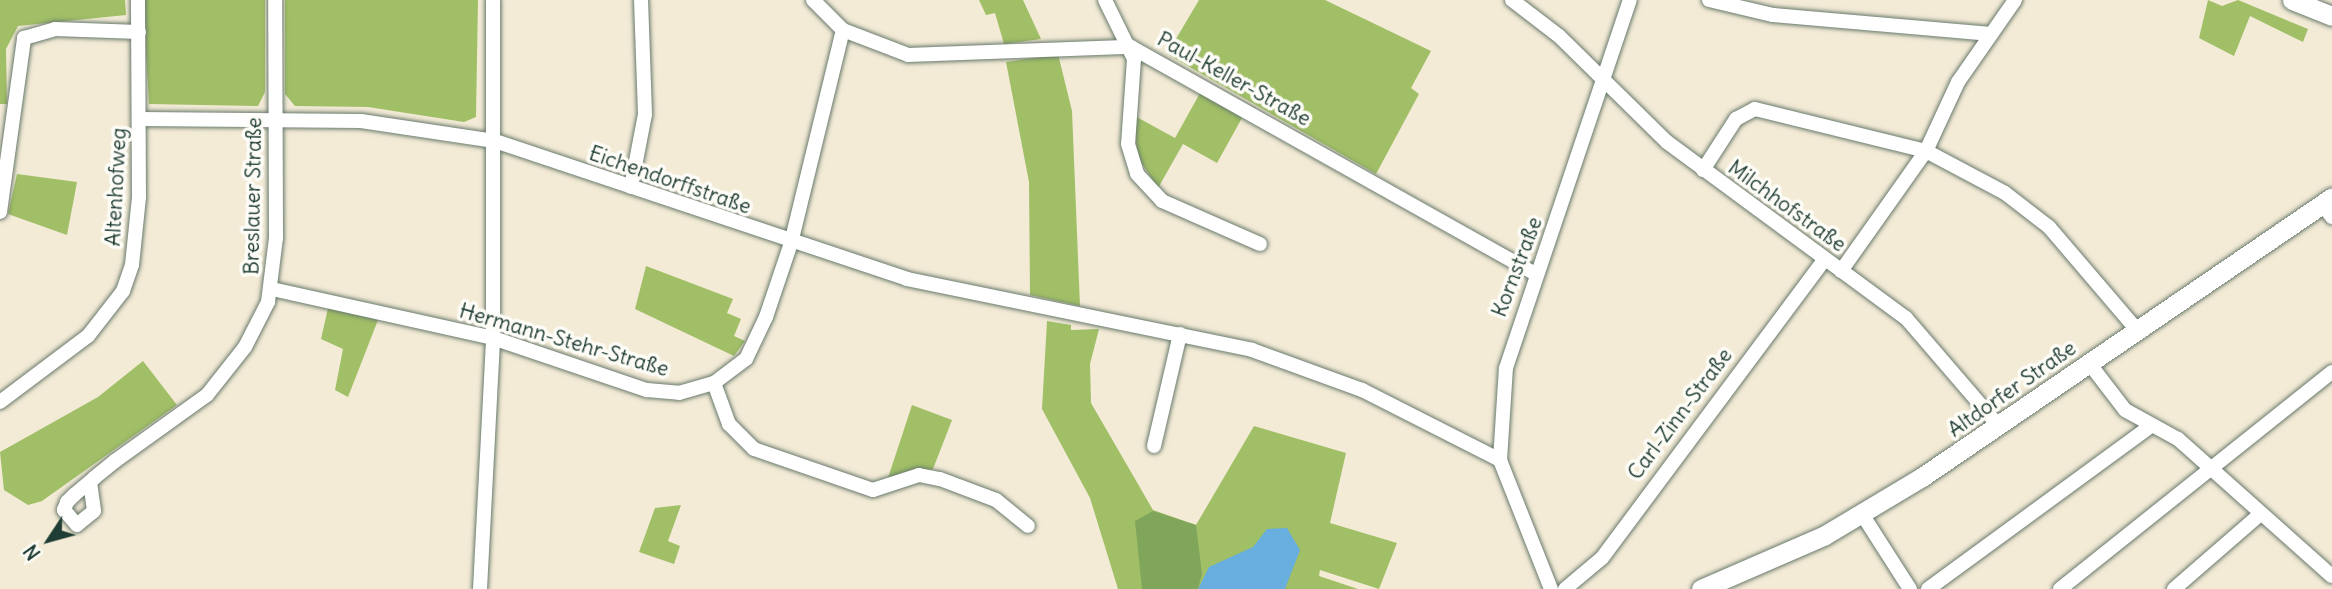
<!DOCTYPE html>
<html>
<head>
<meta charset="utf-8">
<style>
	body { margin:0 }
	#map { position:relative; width:2332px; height:589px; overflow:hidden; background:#f3ebd6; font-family:Delius,sans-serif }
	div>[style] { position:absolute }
	.green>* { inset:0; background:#a0bf66 }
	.forest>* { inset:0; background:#80a65b }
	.water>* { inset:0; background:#68aede }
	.roads { filter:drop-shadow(0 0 2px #697a6d) drop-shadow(0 0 2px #697a6d) }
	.street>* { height:14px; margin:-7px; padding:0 7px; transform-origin:7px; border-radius:7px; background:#fff }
	.secondary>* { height:19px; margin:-9.5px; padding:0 9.5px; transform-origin:9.5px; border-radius:9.5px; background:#fff }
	span { translate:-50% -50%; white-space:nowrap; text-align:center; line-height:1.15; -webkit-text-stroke:7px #fdfcf7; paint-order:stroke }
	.street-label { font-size:21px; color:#1f3d34 }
	.north { position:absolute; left:14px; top:505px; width:70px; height:70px; -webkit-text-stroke:5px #fdfcf7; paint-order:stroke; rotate:234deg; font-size:19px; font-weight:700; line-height:28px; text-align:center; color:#1f3d34 }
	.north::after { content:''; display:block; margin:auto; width:24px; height:32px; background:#1f3d34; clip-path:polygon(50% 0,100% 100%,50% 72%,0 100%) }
</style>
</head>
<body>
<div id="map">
	<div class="green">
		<div style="clip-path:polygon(0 0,125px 0,126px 15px,18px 26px,6px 49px,7px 104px,0 104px)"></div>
		<div style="clip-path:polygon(143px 0,265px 0,265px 92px,258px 106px,149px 104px)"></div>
		<div style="clip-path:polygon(285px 0,478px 0,476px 117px,464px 122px,368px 107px,295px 106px,285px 94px)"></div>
		<div style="clip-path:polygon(979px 0,1023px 0,1041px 39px,1004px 44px,995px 13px,986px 15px)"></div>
		<div style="clip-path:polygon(1199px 0,1325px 0,1431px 51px,1411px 88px,1419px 94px,1376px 174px,1167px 54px)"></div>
		<div style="clip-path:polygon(2208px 0,2222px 6px,2238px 0,2308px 29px,2303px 42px,2250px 16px,2234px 56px,2199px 38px)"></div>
		<div style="clip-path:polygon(1058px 54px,1072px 111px,1080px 306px,1030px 295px,1029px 182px,1006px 62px)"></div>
		<div style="clip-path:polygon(1200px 93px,1242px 118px,1217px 163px,1183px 144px,1158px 188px,1138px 158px,1133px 115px,1175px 138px)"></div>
		<div style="clip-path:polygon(17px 174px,77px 182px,67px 235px,8px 214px)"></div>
		<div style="clip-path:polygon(646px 266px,733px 299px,727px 313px,741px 319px,734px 336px,745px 341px,734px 356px,635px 309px)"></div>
		<div style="clip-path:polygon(328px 308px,378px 320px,348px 397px,335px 390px,343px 349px,321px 339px)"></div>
		<div style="clip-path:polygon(1047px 321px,1071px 325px,1071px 330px,1099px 329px,1090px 364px,1091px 403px,1153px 510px,1196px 525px,1254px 426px,1346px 453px,1330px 523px,1397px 543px,1379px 589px,1320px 570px,1319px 576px,1358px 589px,1118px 589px,1090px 498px,1042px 409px)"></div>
		<div style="clip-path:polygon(143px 361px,177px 405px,42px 501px,28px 505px,4px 490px,0 452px,98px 397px)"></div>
		<div style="clip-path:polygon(912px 405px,952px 420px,933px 469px,887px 481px)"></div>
		<div style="clip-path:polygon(681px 505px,668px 541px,680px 546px,674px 564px,639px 552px,655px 508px)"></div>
	</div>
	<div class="forest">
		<div style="clip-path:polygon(1153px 511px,1196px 525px,1202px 574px,1198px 589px,1142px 589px,1135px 521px)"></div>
	</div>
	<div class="water">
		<div style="clip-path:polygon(1287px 528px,1300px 550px,1285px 589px,1198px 589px,1209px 567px,1253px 547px,1267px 529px)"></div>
	</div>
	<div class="roads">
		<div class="street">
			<div style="left:813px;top:0;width:42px;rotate:45deg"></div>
			<div style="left:843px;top:30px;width:70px;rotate:21deg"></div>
			<div style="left:908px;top:55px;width:223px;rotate:-2.1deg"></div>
			<div style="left:1131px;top:47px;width:463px;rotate:29.3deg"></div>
			<div style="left:1105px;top:0;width:66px;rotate:63.8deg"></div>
			<div style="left:1134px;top:59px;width:85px;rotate:94deg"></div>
			<div style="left:1128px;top:144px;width:31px;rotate:73deg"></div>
			<div style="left:1137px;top:174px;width:37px;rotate:47deg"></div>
			<div style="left:1162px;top:201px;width:107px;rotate:23.7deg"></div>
			<div style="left:1512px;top:0;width:59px;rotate:37.5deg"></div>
			<div style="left:1559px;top:36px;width:151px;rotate:44.5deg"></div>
			<div style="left:1667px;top:142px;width:297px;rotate:36.4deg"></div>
			<div style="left:1906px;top:318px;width:143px;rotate:49.3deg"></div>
			<div style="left:1709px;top:0;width:66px;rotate:13.2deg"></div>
			<div style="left:1773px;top:15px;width:219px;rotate:5deg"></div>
			<div style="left:140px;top:119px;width:221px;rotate:0.5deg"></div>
			<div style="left:361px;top:121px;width:135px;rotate:8.5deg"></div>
			<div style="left:495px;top:141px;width:434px;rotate:18.5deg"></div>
			<div style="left:907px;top:279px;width:352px;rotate:11.6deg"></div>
			<div style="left:1252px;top:350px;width:117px;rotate:20deg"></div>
			<div style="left:1362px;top:390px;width:155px;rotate:26.9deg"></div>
			<div style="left:1703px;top:170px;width:61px;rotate:-57.1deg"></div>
			<div style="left:1736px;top:119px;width:21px;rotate:-28deg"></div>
			<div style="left:1755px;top:109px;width:176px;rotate:13.8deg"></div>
			<div style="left:1926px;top:151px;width:89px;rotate:28deg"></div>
			<div style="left:2005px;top:193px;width:56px;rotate:37.7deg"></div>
			<div style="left:2049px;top:227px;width:135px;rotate:49.5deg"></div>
			<div style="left:631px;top:187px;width:74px;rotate:-79.1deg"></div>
			<div style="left:645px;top:114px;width:114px;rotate:-92deg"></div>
			<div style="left:2321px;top:203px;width:18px;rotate:52deg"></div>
			<div style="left:0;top:212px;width:176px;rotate:-82.1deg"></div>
			<div style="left:24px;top:38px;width:32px;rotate:-16deg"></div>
			<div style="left:55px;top:29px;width:84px;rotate:2deg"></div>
			<div style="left:1841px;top:271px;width:147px;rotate:-54.7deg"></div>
			<div style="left:1926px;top:151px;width:76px;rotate:-65.1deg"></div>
			<div style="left:1958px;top:82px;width:100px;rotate:-55.2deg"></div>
			<div style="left:272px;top:289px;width:226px;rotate:12.5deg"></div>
			<div style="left:493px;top:338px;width:163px;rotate:18.7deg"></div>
			<div style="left:647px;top:390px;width:32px;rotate:5deg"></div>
			<div style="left:679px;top:393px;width:36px;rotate:-16deg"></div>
			<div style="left:714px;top:383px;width:40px;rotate:-37deg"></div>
			<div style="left:746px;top:359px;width:47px;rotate:-64.5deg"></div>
			<div style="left:766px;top:317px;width:78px;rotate:-71.3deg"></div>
			<div style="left:791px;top:243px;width:219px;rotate:-76.3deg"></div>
			<div style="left:2089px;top:363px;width:59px;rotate:52.5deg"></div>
			<div style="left:2125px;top:410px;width:60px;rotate:28.7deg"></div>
			<div style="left:2178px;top:439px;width:206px;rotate:41.7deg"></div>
			<div style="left:714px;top:383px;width:44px;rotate:69.9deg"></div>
			<div style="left:729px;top:424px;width:35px;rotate:45deg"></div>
			<div style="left:754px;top:449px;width:126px;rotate:19deg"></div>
			<div style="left:873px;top:490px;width:48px;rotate:-18.1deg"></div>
			<div style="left:919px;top:475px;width:21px;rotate:11deg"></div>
			<div style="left:940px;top:479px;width:60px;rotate:20.6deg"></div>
			<div style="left:996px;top:500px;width:41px;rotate:39.1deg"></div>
			<div style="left:0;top:402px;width:110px;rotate:-36.9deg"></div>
			<div style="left:88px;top:336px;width:57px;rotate:-52.1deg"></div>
			<div style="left:123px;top:291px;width:28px;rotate:-71deg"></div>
			<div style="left:132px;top:265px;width:68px;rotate:-84.1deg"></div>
			<div style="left:139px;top:197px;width:197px;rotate:-90.3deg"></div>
			<div style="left:1154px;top:446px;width:115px;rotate:-76.9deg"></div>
			<div style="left:90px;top:482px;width:29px;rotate:82deg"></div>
			<div style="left:94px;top:511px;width:22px;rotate:141deg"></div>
			<div style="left:77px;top:525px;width:20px;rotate:-131deg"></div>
			<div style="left:64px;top:510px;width:9px;rotate:-69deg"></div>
			<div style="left:67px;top:502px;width:10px;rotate:-45deg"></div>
			<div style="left:74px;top:495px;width:26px;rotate:-40deg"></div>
			<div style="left:94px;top:478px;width:27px;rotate:-39deg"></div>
			<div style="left:115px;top:461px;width:113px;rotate:-35.7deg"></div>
			<div style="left:207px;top:395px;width:61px;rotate:-51.6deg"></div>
			<div style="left:245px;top:347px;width:51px;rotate:-62.9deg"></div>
			<div style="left:268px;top:302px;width:64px;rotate:-82.9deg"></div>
			<div style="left:276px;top:238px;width:238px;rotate:-90.2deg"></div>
			<div style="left:1862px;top:514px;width:89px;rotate:57.4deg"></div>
			<div style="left:480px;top:589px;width:251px;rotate:-87deg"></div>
			<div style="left:493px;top:338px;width:338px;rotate:-90deg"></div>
			<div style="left:1551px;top:589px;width:139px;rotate:-111.6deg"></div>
			<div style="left:1500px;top:460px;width:92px;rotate:-86.3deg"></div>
			<div style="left:1506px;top:368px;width:388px;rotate:-71.4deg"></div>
			<div style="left:1565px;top:589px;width:48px;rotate:-40deg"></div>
			<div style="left:1602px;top:558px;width:372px;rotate:-53.3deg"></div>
			<div style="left:1928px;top:589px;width:276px;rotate:-36.2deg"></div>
			<div style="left:2060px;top:589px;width:348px;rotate:-38.6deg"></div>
			<div style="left:2174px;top:589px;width:111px;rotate:-41deg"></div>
		</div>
		<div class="secondary">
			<div style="left:2292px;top:0;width:43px;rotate:21.8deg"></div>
			<div style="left:1701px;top:589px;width:135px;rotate:-23.5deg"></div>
			<div style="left:1825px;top:535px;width:113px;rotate:-30.9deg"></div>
			<div style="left:1922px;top:477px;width:496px;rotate:-34.3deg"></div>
		</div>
	</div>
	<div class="street-label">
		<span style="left:1234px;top:79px;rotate:29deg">Paul-Keller-Straße</span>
		<span style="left:670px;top:180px;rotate:19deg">Eichendorffstraße</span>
		<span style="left:116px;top:187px;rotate:-87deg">Altenhofweg</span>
		<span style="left:253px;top:196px;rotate:-89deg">Breslauer Straße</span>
		<span style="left:1787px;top:206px;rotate:36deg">Milchhofstraße</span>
		<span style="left:1517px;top:267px;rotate:-69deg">Kornstraße</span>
		<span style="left:564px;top:340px;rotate:16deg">Hermann-Stehr-Straße</span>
		<span style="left:2012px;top:389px;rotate:-35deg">Altdorfer Straße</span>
		<span style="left:1680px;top:414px;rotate:-53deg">Carl-Zinn-Straße</span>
	</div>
	<div class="north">N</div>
</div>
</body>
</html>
